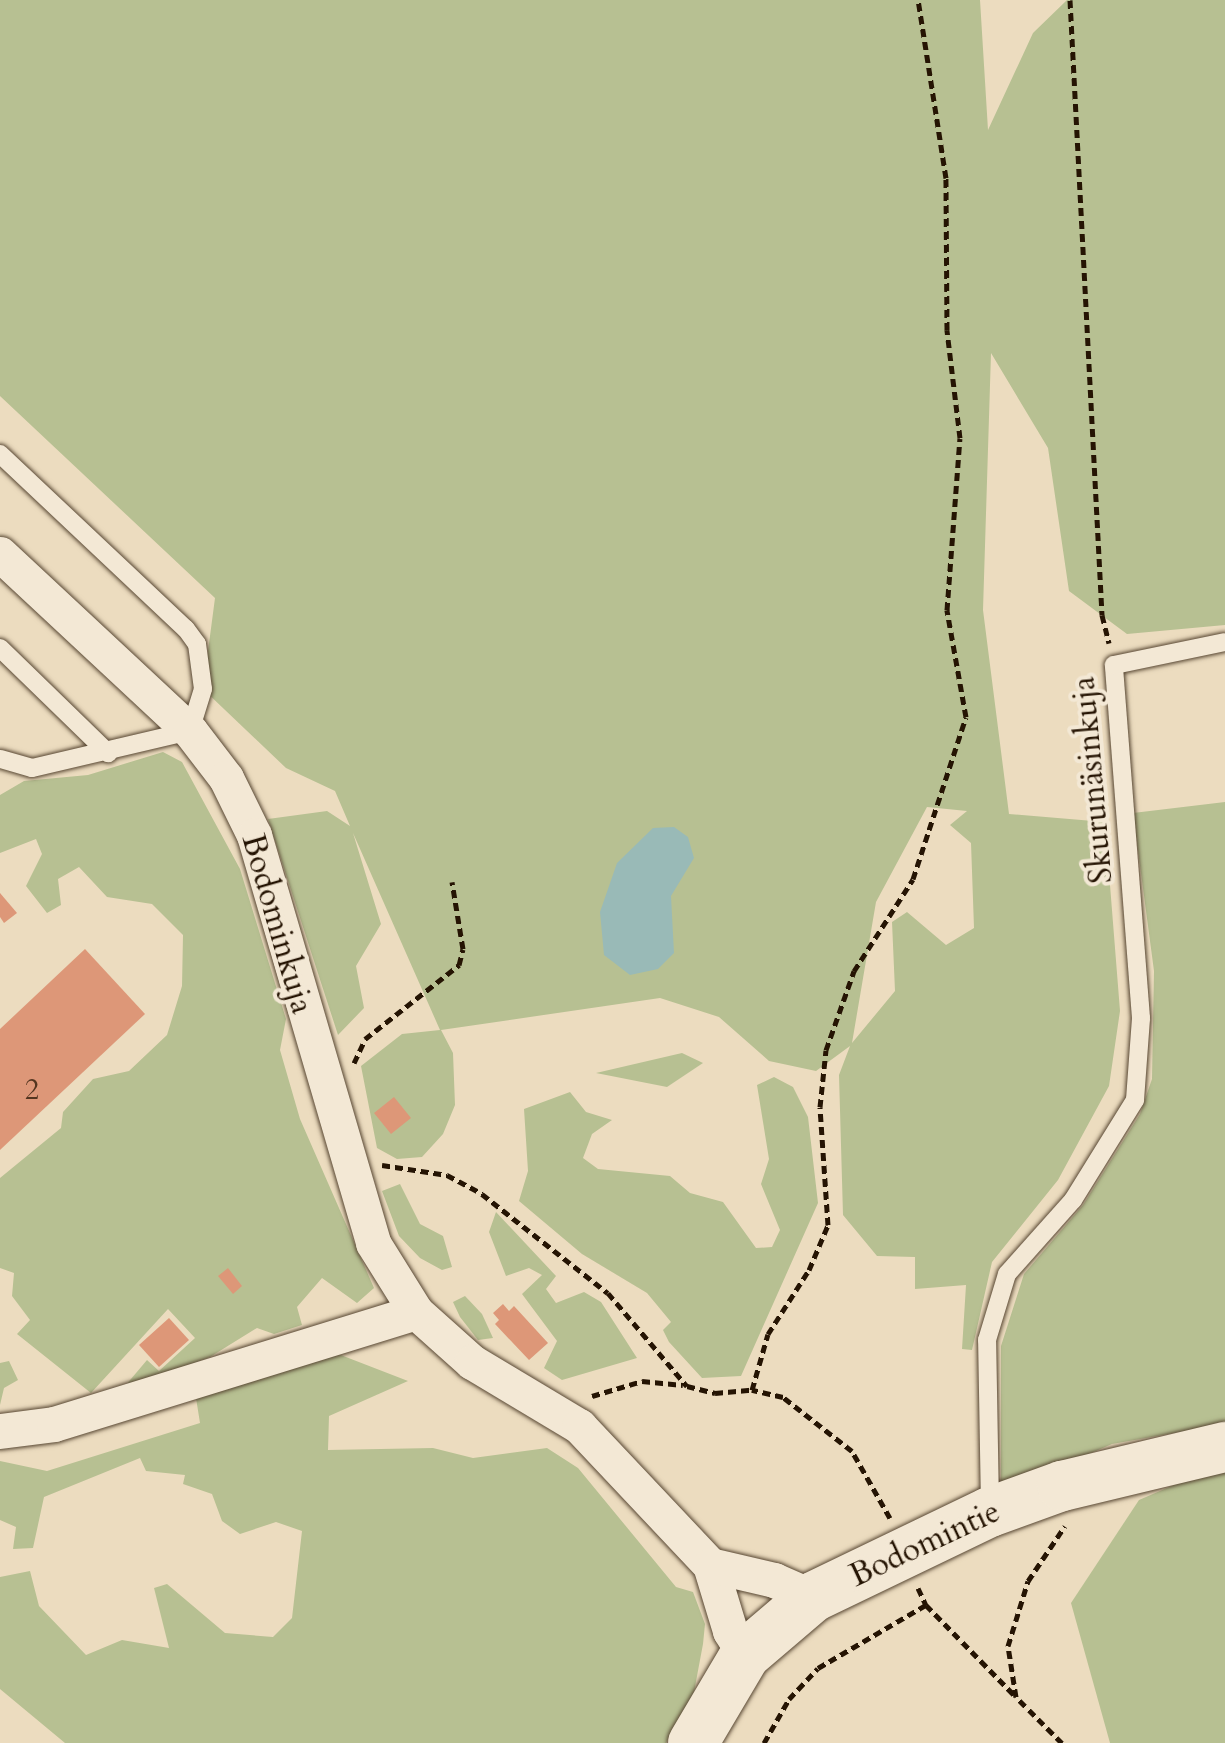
<!DOCTYPE html>
<html>
<head>
<meta charset="utf-8">
<style>
	body { margin:0 }
	#map { position:relative; width:1225px; height:1743px; overflow:hidden; background:#ecdcbf; font-family:Cardo,serif }
	div>[style] { position:absolute }
	.green>* { inset:0; background:#b7c092 }
	.water>* { inset:0; background:#99bab7 }
	.building>* { inset:0; background:#dd9778 }
	.path>* { height:5px; margin-top:-2.5px; transform-origin:0; background:repeating-linear-gradient(90deg,#251403 0 8px,transparent 0 13px) }
	.roads { filter:drop-shadow(0 0 2px #574632) drop-shadow(0 0 2px #574632) }
	.lane>* { height:18px; margin:-9px; padding:0 9px; transform-origin:9px; border-radius:9px; background:#f3e8d5 }
	.street>* { height:35px; margin:-17.5px; padding:0 17.5px; transform-origin:17.5px; border-radius:17.5px; background:#f3e8d5 }
	.secondary>* { height:50px; margin:-25px; padding:0 25px; transform-origin:25px; border-radius:25px; background:#f3e8d5 }
	span { translate:-50% -50%; white-space:nowrap; text-align:center; line-height:1.15; -webkit-text-stroke:8px #f3e8d5; paint-order:stroke }
	.number-label { font-size:28px; color:#533520 }
	.number-label span { -webkit-text-stroke-width:0 }
	.street-label { font-size:32px; color:#251403 }
</style>
</head>
<body>
<div id="map">
	<div class="green">
		<div style="clip-path:polygon(evenodd,0 0,980px 0,988px 130px,1033px 33px,1067px 0,1225px 0,1225px 625px,1127px 634px,1069px 591px,1048px 448px,991px 353px,983px 610px,1009px 814px,1105px 822px,1120px 1011px,1109px 1086px,1058px 1180px,992px 1262px,972px 1350px,962px 1349px,966px 1285px,915px 1289px,915px 1257px,877px 1256px,843px 1215px,839px 1075px,850px 1046px,816px 1071px,769px 1061px,719px 1017px,660px 998px,441px 1030px,453px 1053px,455px 1105px,443px 1134px,422px 1157px,397px 1159px,377px 1148px,361px 1066px,402px 1034px,440px 1030px,353px 833px,381px 924px,356px 966px,364px 1008px,338px 1035px,268px 819px,327px 811px,350px 826px,335px 791px,286px 768px,203px 689px,215px 598px,0 396px,0 0,927px 807px,967px 811px,950px 825px,971px 843px,974px 928px,946px 945px,907px 912px,892px 922px,895px 991px,852px 1043px,876px 902px,927px 807px)"></div>
		<div style="clip-path:polygon(163px 752px,182px 762px,240px 869px,286px 1019px,280px 1050px,300px 1119px,374px 1288px,357px 1303px,322px 1278px,297px 1307px,302px 1325px,274px 1334px,257px 1328px,210px 1357px,120px 1392px,147px 1360px,159px 1371px,195px 1338px,168px 1309px,91px 1393px,17px 1334px,30px 1320px,12px 1296px,14px 1273px,0 1268px,0 1178px,61px 1128px,63px 1112px,93px 1079px,129px 1071px,167px 1035px,182px 986px,183px 935px,152px 904px,107px 897px,79px 867px,58px 879px,61px 905px,47px 913px,26px 886px,42px 854px,36px 839px,0 853px,0 795px,24px 781px,88px 775px)"></div>
		<div style="clip-path:polygon(1225px 802px,1225px 1424px,1112px 1444px,1001px 1492px,1001px 1346px,1024px 1274px,1083px 1205px,1140px 1114px,1152px 1079px,1154px 971px,1133px 813px)"></div>
		<div style="clip-path:polygon(682px 1053px,703px 1063px,667px 1087px,596px 1073px)"></div>
		<div style="clip-path:polygon(774px 1077px,793px 1087px,808px 1117px,818px 1203px,741px 1376px,702px 1378px,669px 1342px,663px 1330px,671px 1322px,647px 1293px,582px 1254px,519px 1201px,528px 1171px,524px 1109px,570px 1092px,586px 1112px,612px 1120px,592px 1134px,583px 1158px,598px 1169px,670px 1176px,690px 1193px,723px 1202px,756px 1248px,772px 1247px,780px 1230px,761px 1184px,769px 1159px,757px 1085px)"></div>
		<div style="clip-path:polygon(400px 1184px,420px 1224px,443px 1236px,452px 1267px,442px 1270px,420px 1258px,399px 1236px,382px 1191px)"></div>
		<div style="clip-path:polygon(496px 1212px,556px 1276px,546px 1289px,556px 1303px,584px 1292px,601px 1302px,637px 1358px,562px 1380px,544px 1368px,557px 1341px,522px 1294px,542px 1275px,529px 1268px,506px 1276px,489px 1232px)"></div>
		<div style="clip-path:polygon(465px 1296px,482px 1314px,493px 1338px,478px 1340px,460px 1317px,453px 1302px)"></div>
		<div style="clip-path:polygon(333px 1352px,408px 1381px,329px 1416px,328px 1450px,433px 1448px,473px 1458px,547px 1448px,578px 1468px,676px 1587px,693px 1592px,705px 1624px,703px 1644px,694px 1692px,666px 1743px,65px 1743px,0 1689px,0 1577px,30px 1571px,39px 1606px,86px 1655px,122px 1640px,169px 1648px,154px 1588px,167px 1584px,225px 1633px,273px 1637px,292px 1618px,302px 1531px,276px 1522px,240px 1534px,222px 1521px,212px 1494px,183px 1484px,185px 1475px,146px 1471px,140px 1458px,44px 1497px,33px 1548px,13px 1549px,16px 1527px,0 1520px,0 1461px,47px 1471px,200px 1423px,196px 1398px)"></div>
		<div style="clip-path:polygon(9px 1361px,18px 1380px,4px 1388px,0 1405px,0 1363px)"></div>
		<div style="clip-path:polygon(1225px 1463px,1225px 1743px,1110px 1743px,1071px 1603px,1139px 1500px)"></div>
	</div>
	<div class="water">
		<div style="clip-path:polygon(653px 828px,674px 827px,688px 837px,694px 858px,671px 896px,674px 953px,658px 969px,630px 975px,604px 955px,600px 912px,617px 863px)"></div>
	</div>
	<div class="building">
		<div style="clip-path:polygon(0 893px,17px 913px,4px 923px,0 917px)"></div>
		<div style="clip-path:polygon(85px 949px,145px 1014px,0 1150px,0 1029px)"></div>
		<div style="clip-path:polygon(394px 1097px,411px 1118px,391px 1134px,374px 1113px)"></div>
		<div style="clip-path:polygon(228px 1268px,242px 1286px,233px 1294px,218px 1276px)"></div>
		<div style="clip-path:polygon(503px 1304px,509px 1311px,514px 1306px,548px 1343px,529px 1360px,495px 1324px,499px 1320px,493px 1313px)"></div>
		<div style="clip-path:polygon(169px 1318px,189px 1340px,159px 1367px,139px 1345px)"></div>
	</div>
	<div class="path">
		<div style="left:1070px;top:0;width:616px;rotate:87.02deg"></div>
		<div style="left:1102px;top:615px;width:29px;rotate:76deg"></div>
		<div style="left:354px;top:1063px;width:26px;rotate:-65deg"></div>
		<div style="left:365px;top:1039px;width:120px;rotate:-38.2deg"></div>
		<div style="left:459px;top:965px;width:16px;rotate:-76deg"></div>
		<div style="left:463px;top:949px;width:68px;rotate:-99.3deg"></div>
		<div style="left:382px;top:1165px;width:66px;rotate:8.7deg"></div>
		<div style="left:447px;top:1175px;width:40px;rotate:28deg"></div>
		<div style="left:482px;top:1194px;width:160px;rotate:38.2deg"></div>
		<div style="left:608px;top:1293px;width:122px;rotate:49.7deg"></div>
		<div style="left:687px;top:1386px;width:29px;rotate:14deg"></div>
		<div style="left:715px;top:1393px;width:36px;rotate:-5deg"></div>
		<div style="left:592px;top:1396px;width:52px;rotate:-16.7deg"></div>
		<div style="left:642px;top:1381px;width:41px;rotate:5.6deg"></div>
		<div style="left:890px;top:1518px;width:77px;rotate:-119.6deg"></div>
		<div style="left:852px;top:1451px;width:88px;rotate:-142deg"></div>
		<div style="left:783px;top:1397px;width:32px;rotate:-167deg"></div>
		<div style="left:752px;top:1390px;width:58px;rotate:-74.1deg"></div>
		<div style="left:768px;top:1334px;width:76px;rotate:-57.4deg"></div>
		<div style="left:809px;top:1270px;width:49px;rotate:-67.1deg"></div>
		<div style="left:828px;top:1225px;width:118px;rotate:-93.9deg"></div>
		<div style="left:820px;top:1107px;width:57px;rotate:-84deg"></div>
		<div style="left:826px;top:1050px;width:84px;rotate:-70.5deg"></div>
		<div style="left:854px;top:971px;width:109px;rotate:-57.3deg"></div>
		<div style="left:913px;top:879px;width:170px;rotate:-71.9deg"></div>
		<div style="left:966px;top:717px;width:109px;rotate:-100.1deg"></div>
		<div style="left:947px;top:610px;width:172px;rotate:-85.7deg"></div>
		<div style="left:960px;top:438px;width:109px;rotate:-96.9deg"></div>
		<div style="left:947px;top:330px;width:152px;rotate:-90.4deg"></div>
		<div style="left:946px;top:178px;width:180px;rotate:-98.9deg"></div>
		<div style="left:918px;top:1588px;width:19px;rotate:65deg"></div>
		<div style="left:926px;top:1605px;width:129px;rotate:45.6deg"></div>
		<div style="left:764px;top:1743px;width:51px;rotate:-60.4deg"></div>
		<div style="left:789px;top:1699px;width:42px;rotate:-46.9deg"></div>
		<div style="left:818px;top:1668px;width:125px;rotate:-30.3deg"></div>
		<div style="left:1062px;top:1743px;width:65px;rotate:-135deg"></div>
		<div style="left:1016px;top:1697px;width:52px;rotate:-98.9deg"></div>
		<div style="left:1008px;top:1646px;width:68px;rotate:-72.9deg"></div>
		<div style="left:1028px;top:1581px;width:66px;rotate:-56.1deg"></div>
	</div>
	<div class="roads">
		<div class="lane">
			<div style="left:0;top:454px;width:255px;rotate:43.3deg"></div>
			<div style="left:186px;top:629px;width:19px;rotate:54deg"></div>
			<div style="left:197px;top:644px;width:45px;rotate:82.4deg"></div>
			<div style="left:203px;top:689px;width:44px;rotate:107.2deg"></div>
			<div style="left:190px;top:731px;width:162px;rotate:166.8deg"></div>
			<div style="left:32px;top:768px;width:33px;rotate:-164deg"></div>
			<div style="left:0;top:648px;width:151px;rotate:44.2deg"></div>
			<div style="left:990px;top:1506px;width:166px;rotate:-91deg"></div>
			<div style="left:987px;top:1340px;width:69px;rotate:-73.1deg"></div>
			<div style="left:1007px;top:1274px;width:99px;rotate:-48.3deg"></div>
			<div style="left:1073px;top:1200px;width:118px;rotate:-58.2deg"></div>
			<div style="left:1135px;top:1100px;width:82px;rotate:-85.8deg"></div>
			<div style="left:1141px;top:1018px;width:354px;rotate:-94.4deg"></div>
			<div style="left:1114px;top:665px;width:113px;rotate:-11.7deg"></div>
		</div>
		<div class="street">
			<div style="left:0;top:554px;width:260px;rotate:43deg"></div>
			<div style="left:190px;top:731px;width:59px;rotate:52.5deg"></div>
			<div style="left:226px;top:778px;width:64px;rotate:63.8deg"></div>
			<div style="left:254px;top:835px;width:425px;rotate:73.7deg"></div>
			<div style="left:373px;top:1243px;width:81px;rotate:58.1deg"></div>
			<div style="left:416px;top:1312px;width:75px;rotate:41.8deg"></div>
			<div style="left:472px;top:1362px;width:125px;rotate:30.9deg"></div>
			<div style="left:579px;top:1426px;width:191px;rotate:46.7deg"></div>
			<div style="left:710px;top:1565px;width:69px;rotate:73.1deg"></div>
			<div style="left:730px;top:1631px;width:28px;rotate:58deg"></div>
			<div style="left:0;top:1431px;width:54px;rotate:-7.4deg"></div>
			<div style="left:54px;top:1424px;width:379px;rotate:-17.2deg"></div>
			<div style="left:710px;top:1565px;width:66px;rotate:13.2deg"></div>
			<div style="left:774px;top:1580px;width:43px;rotate:23.6deg"></div>
		</div>
		<div class="secondary">
			<div style="left:693px;top:1743px;width:102px;rotate:-59.4deg"></div>
			<div style="left:745px;top:1655px;width:89px;rotate:-40.5deg"></div>
			<div style="left:813px;top:1597px;width:196px;rotate:-25.7deg"></div>
			<div style="left:990px;top:1512px;width:77px;rotate:-19.9deg"></div>
			<div style="left:1062px;top:1486px;width:168px;rotate:-13.5deg"></div>
		</div>
	</div>
	<div class="number-label">
		<span style="left:32px;top:1090px">2</span>
	</div>
	<div class="street-label">
		<span style="left:1093px;top:780px;rotate:-95deg">Skurunäsinkuja</span>
		<span style="left:277px;top:924px;rotate:74deg">Bodominkuja</span>
		<span style="left:925px;top:1544px;rotate:-25deg">Bodomintie</span>
	</div>
</div>
</body>
</html>
